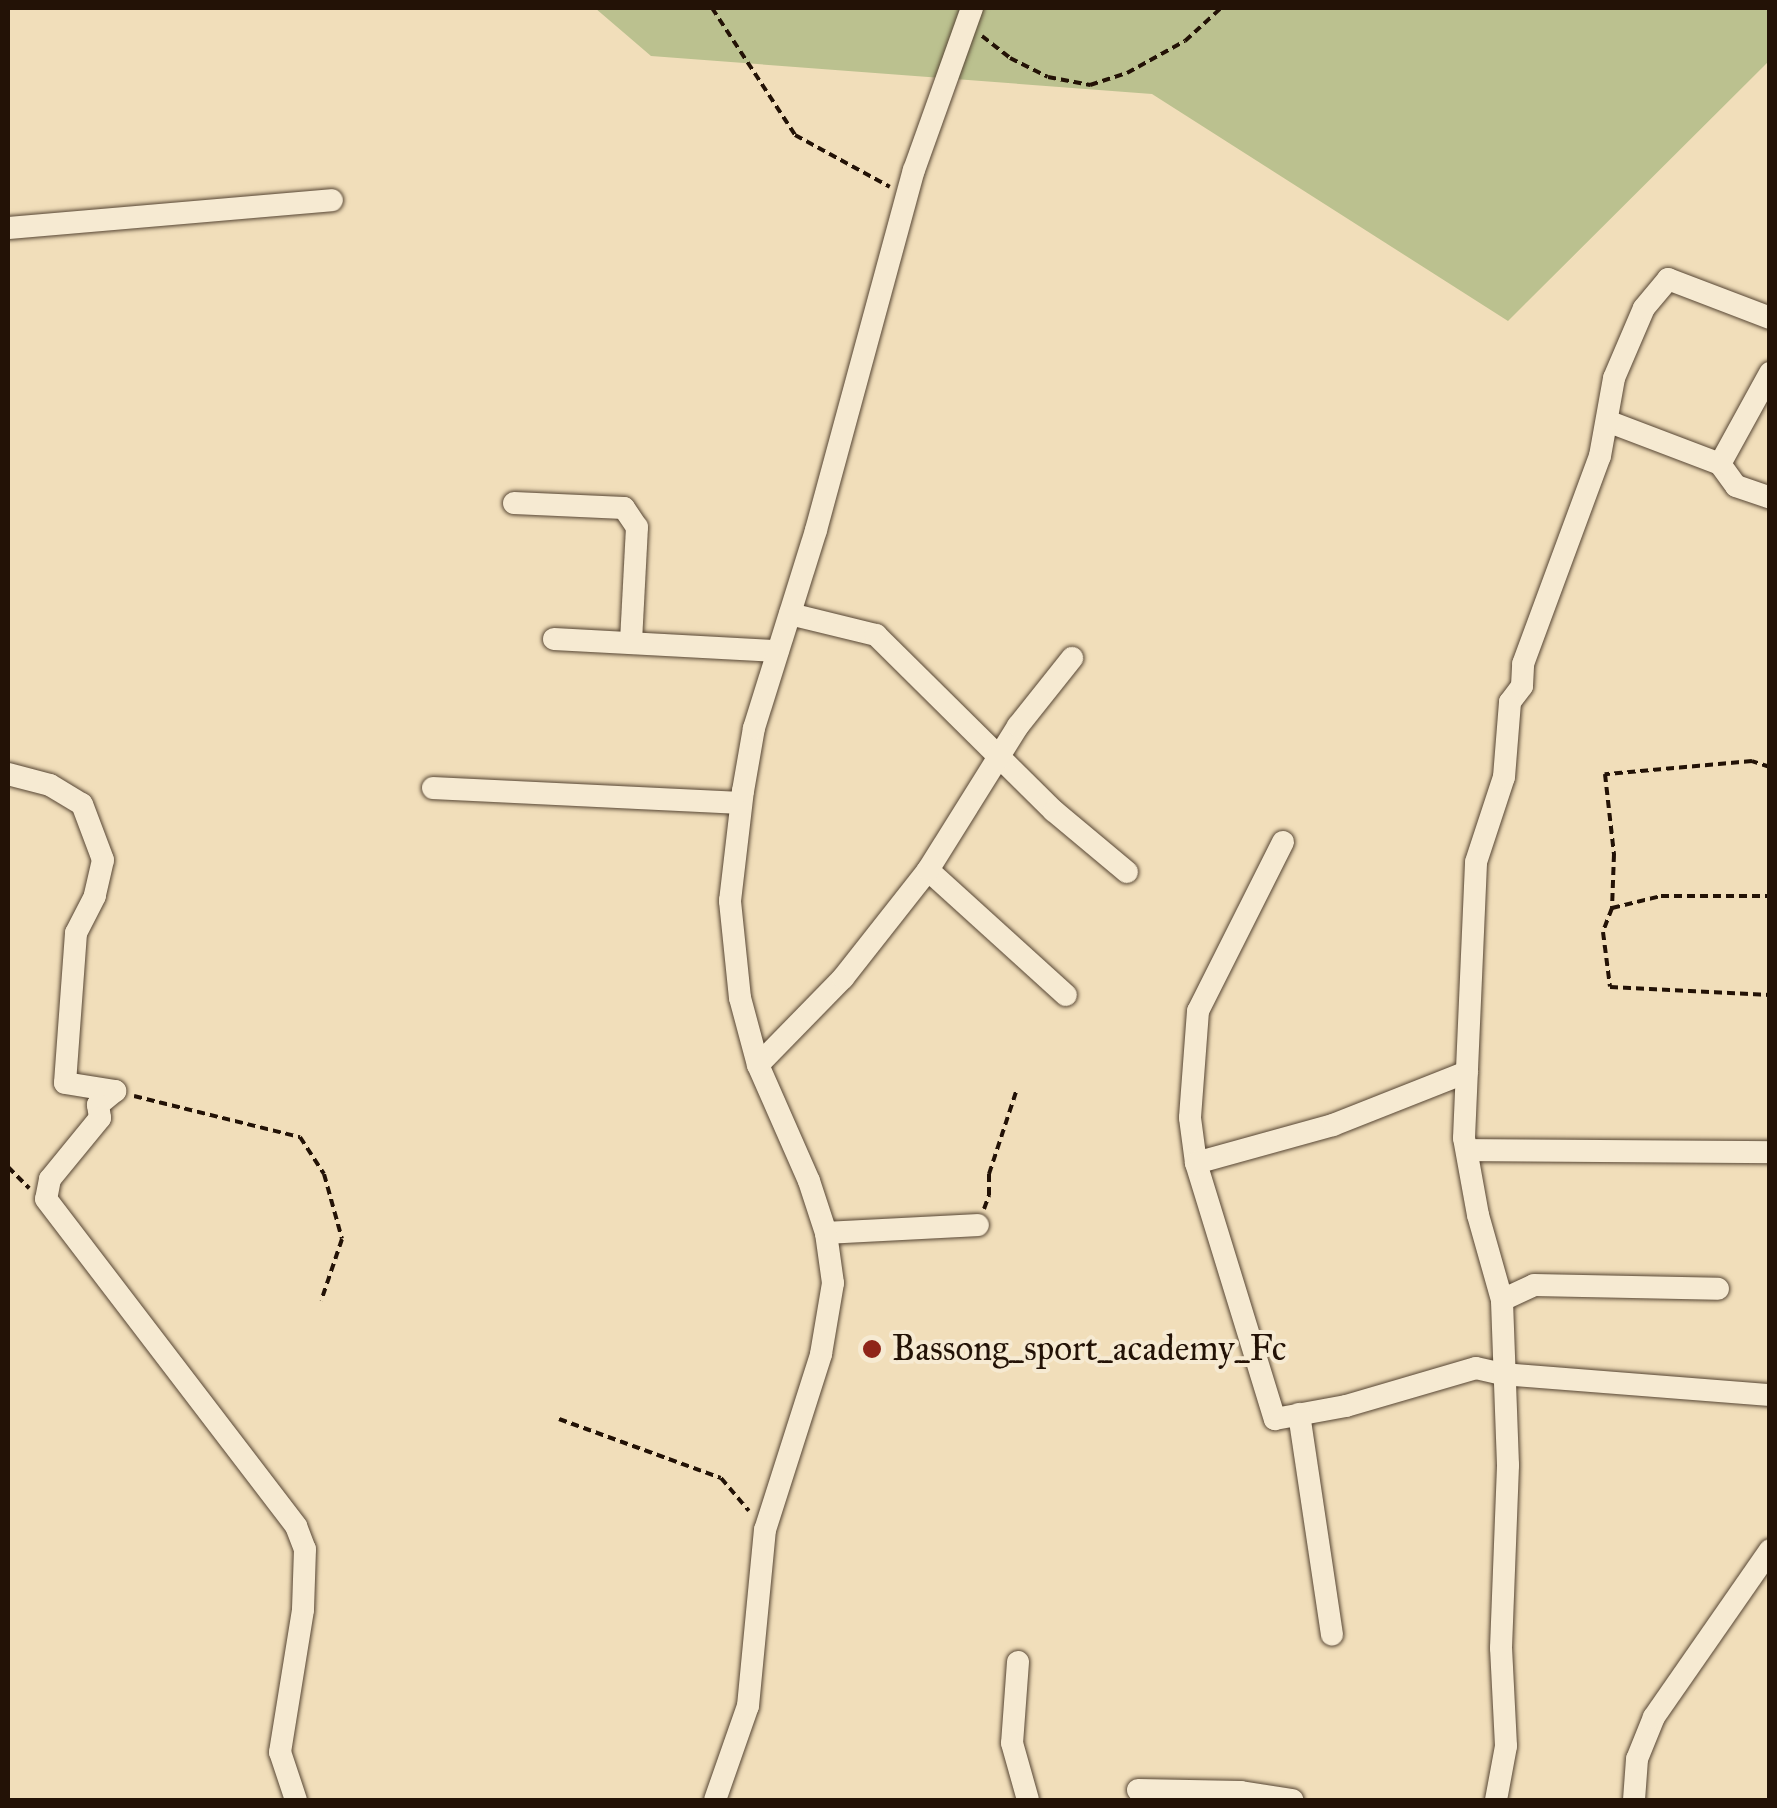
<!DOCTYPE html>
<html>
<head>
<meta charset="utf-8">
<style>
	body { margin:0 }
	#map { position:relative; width:1777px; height:1808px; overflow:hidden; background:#f1deba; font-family:"IM FELL Great Primer",serif }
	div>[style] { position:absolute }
	.green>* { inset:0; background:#bbc18f }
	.path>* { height:4px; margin-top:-2px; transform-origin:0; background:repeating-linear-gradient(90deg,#231206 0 8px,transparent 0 13px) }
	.roads { filter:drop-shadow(0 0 2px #564533) drop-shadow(0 0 2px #564533) }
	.minor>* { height:22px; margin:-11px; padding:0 11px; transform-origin:11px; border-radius:11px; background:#f6ead2 }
	.dots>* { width:28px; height:28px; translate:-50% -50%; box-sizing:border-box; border:5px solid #f6ead2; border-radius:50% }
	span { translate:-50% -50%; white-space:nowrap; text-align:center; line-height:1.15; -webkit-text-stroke:8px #f6ead2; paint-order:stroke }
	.poi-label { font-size:35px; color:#231206 }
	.left { translate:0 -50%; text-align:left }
	.frame { position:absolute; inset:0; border:10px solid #231206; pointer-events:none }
</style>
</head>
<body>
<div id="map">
	<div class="green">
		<div style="clip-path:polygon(595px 8px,1769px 8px,1770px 60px,1508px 321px,1152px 94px,651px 56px)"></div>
	</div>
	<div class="path">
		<div style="left:712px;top:8px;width:152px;rotate:56.8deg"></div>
		<div style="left:795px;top:135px;width:108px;rotate:28.7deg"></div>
		<div style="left:982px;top:36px;width:36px;rotate:38deg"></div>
		<div style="left:1010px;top:58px;width:42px;rotate:26.6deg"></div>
		<div style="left:1048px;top:77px;width:43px;rotate:10.8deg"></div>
		<div style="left:1090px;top:85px;width:39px;rotate:-18deg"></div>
		<div style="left:1127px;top:73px;width:66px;rotate:-28.9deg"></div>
		<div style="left:1185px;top:41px;width:49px;rotate:-42.5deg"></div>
		<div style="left:1770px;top:767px;width:19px;rotate:-162deg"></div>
		<div style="left:1752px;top:761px;width:148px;rotate:174.9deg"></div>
		<div style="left:1605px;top:774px;width:81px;rotate:83.6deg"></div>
		<div style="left:1614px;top:854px;width:54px;rotate:92.1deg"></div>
		<div style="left:1612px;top:908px;width:26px;rotate:111deg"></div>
		<div style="left:1603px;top:932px;width:55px;rotate:82.7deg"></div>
		<div style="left:1610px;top:987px;width:160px;rotate:2.9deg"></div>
		<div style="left:1612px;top:908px;width:50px;rotate:-13.8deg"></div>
		<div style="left:1661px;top:896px;width:109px"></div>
		<div style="left:134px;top:1096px;width:171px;rotate:13.9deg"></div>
		<div style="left:300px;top:1137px;width:44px;rotate:57deg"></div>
		<div style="left:324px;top:1174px;width:67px;rotate:74.5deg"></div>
		<div style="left:342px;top:1239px;width:65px;rotate:108.7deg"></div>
		<div style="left:8px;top:1167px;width:30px;rotate:45deg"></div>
		<div style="left:984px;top:1209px;width:15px;rotate:-70deg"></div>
		<div style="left:989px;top:1195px;width:21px;rotate:-90deg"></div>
		<div style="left:989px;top:1174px;width:89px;rotate:-71.8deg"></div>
		<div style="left:559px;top:1419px;width:172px;rotate:20deg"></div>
		<div style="left:721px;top:1478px;width:43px;rotate:49.7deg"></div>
	</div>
	<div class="roads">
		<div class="minor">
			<div style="left:8px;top:228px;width:325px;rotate:-4.9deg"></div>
			<div style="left:1607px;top:421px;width:121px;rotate:20.8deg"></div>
			<div style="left:1720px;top:464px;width:27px;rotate:54deg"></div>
			<div style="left:1736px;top:486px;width:36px;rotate:19deg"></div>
			<div style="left:1720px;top:464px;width:104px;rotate:-61.2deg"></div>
			<div style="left:514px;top:503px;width:110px;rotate:2.6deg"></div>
			<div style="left:624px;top:508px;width:23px;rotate:56deg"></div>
			<div style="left:637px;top:527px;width:116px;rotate:93deg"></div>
			<div style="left:790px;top:614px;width:89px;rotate:13.7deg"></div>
			<div style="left:876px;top:635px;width:250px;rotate:44.7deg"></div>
			<div style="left:1054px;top:811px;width:95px;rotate:39.9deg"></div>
			<div style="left:554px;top:639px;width:224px;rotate:3.1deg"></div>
			<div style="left:8px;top:774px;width:43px;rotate:14.7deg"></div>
			<div style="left:50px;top:785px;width:37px;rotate:31deg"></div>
			<div style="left:82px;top:804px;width:60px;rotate:69.4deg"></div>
			<div style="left:103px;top:860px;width:37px;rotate:103deg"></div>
			<div style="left:95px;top:896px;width:42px;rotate:117.2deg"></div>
			<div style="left:76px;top:933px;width:150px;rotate:94.2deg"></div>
			<div style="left:65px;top:1083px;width:51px;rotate:9.1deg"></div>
			<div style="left:115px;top:1091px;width:22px;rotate:141deg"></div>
			<div style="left:98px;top:1105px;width:13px;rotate:81deg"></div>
			<div style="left:100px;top:1118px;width:79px;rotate:129.3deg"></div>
			<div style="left:50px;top:1179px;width:20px;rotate:101deg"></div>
			<div style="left:46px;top:1199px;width:412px;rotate:52.6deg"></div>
			<div style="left:296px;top:1526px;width:25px;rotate:69deg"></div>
			<div style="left:305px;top:1549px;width:61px;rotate:91.9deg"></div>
			<div style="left:303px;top:1610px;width:144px;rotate:99.2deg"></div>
			<div style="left:280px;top:1752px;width:51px;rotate:71.6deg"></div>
			<div style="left:433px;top:788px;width:308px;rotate:2.8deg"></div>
			<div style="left:1283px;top:842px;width:189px;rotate:116.7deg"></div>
			<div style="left:1198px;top:1011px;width:107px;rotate:94.3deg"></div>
			<div style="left:1190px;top:1118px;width:45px;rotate:82.4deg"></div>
			<div style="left:1196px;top:1163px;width:268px;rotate:72.9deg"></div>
			<div style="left:1275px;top:1419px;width:72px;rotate:-10.4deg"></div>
			<div style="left:1346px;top:1406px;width:135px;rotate:-16.3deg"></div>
			<div style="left:1476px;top:1368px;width:27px;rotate:13deg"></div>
			<div style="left:1502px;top:1374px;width:269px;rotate:4.5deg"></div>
			<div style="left:928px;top:870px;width:186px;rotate:42.2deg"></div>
			<div style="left:758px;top:1065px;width:122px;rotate:-45.7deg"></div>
			<div style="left:843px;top:978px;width:137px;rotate:-51.8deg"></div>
			<div style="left:928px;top:870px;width:170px;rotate:-58deg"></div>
			<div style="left:1018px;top:726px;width:87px;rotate:-51.5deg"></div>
			<div style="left:1467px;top:1150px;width:303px;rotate:0.4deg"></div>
			<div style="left:1196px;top:1163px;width:142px;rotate:-15.5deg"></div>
			<div style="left:1333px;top:1125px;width:144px;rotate:-21.6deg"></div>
			<div style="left:826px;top:1233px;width:152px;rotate:-3deg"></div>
			<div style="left:1502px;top:1300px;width:35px;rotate:-25deg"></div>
			<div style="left:1534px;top:1285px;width:184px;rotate:1.2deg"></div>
			<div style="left:1299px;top:1414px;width:223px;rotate:81.5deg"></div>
			<div style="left:1018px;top:1662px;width:81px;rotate:94.2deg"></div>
			<div style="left:1012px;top:1743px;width:59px;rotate:74.3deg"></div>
			<div style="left:1138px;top:1790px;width:103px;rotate:1.1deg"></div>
			<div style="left:1241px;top:1792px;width:52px;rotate:8.9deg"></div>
			<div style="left:715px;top:1800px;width:100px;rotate:-70.7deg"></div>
			<div style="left:748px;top:1706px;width:177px;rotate:-84.5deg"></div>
			<div style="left:765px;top:1530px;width:185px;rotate:-72.3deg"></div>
			<div style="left:821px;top:1354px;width:72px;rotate:-80.4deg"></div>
			<div style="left:833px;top:1283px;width:50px;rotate:-98deg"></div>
			<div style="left:826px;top:1233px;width:55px;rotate:-108.1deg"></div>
			<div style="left:809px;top:1181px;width:127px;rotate:-113.7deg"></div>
			<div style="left:758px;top:1065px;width:69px;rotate:-105deg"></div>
			<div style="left:740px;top:998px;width:98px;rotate:-95.9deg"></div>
			<div style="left:730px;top:901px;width:111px;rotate:-83.3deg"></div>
			<div style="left:743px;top:791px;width:64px;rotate:-80.1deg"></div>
			<div style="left:754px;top:728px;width:207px;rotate:-72.6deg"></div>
			<div style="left:816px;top:530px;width:373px;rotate:-74.8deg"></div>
			<div style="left:914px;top:170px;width:172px;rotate:-70.3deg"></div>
			<div style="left:1496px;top:1800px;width:55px;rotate:-79.5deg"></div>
			<div style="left:1506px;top:1746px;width:98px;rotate:-92.9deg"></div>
			<div style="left:1501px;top:1648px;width:183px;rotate:-87.8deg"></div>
			<div style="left:1508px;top:1465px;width:165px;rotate:-92.1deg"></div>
			<div style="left:1502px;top:1300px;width:88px;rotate:-105.8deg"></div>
			<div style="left:1478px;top:1215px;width:78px;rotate:-100.3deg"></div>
			<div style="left:1464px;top:1138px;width:276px;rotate:-87.5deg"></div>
			<div style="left:1476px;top:862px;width:89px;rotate:-71.8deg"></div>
			<div style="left:1504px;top:777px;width:75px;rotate:-85.4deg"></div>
			<div style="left:1510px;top:702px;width:20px;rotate:-53deg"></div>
			<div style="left:1522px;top:686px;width:22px;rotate:-87deg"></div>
			<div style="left:1523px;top:664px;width:222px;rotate:-69.7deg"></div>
			<div style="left:1600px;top:456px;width:79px;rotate:-79.8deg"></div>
			<div style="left:1614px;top:378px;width:76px;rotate:-66.8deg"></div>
			<div style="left:1644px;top:308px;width:38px;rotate:-50deg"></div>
			<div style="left:1668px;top:279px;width:109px;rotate:20.9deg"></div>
			<div style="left:1634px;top:1800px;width:41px;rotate:-85.8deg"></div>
			<div style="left:1637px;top:1759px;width:45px;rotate:-68deg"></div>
			<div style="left:1654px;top:1717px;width:203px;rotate:-55.2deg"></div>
		</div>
	</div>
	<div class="dots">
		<div style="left:872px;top:1349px;background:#8f2418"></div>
	</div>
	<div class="poi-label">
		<span class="left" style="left:892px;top:1349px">Bassong_sport_academy_Fc</span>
	</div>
	<div class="frame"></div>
</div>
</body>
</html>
